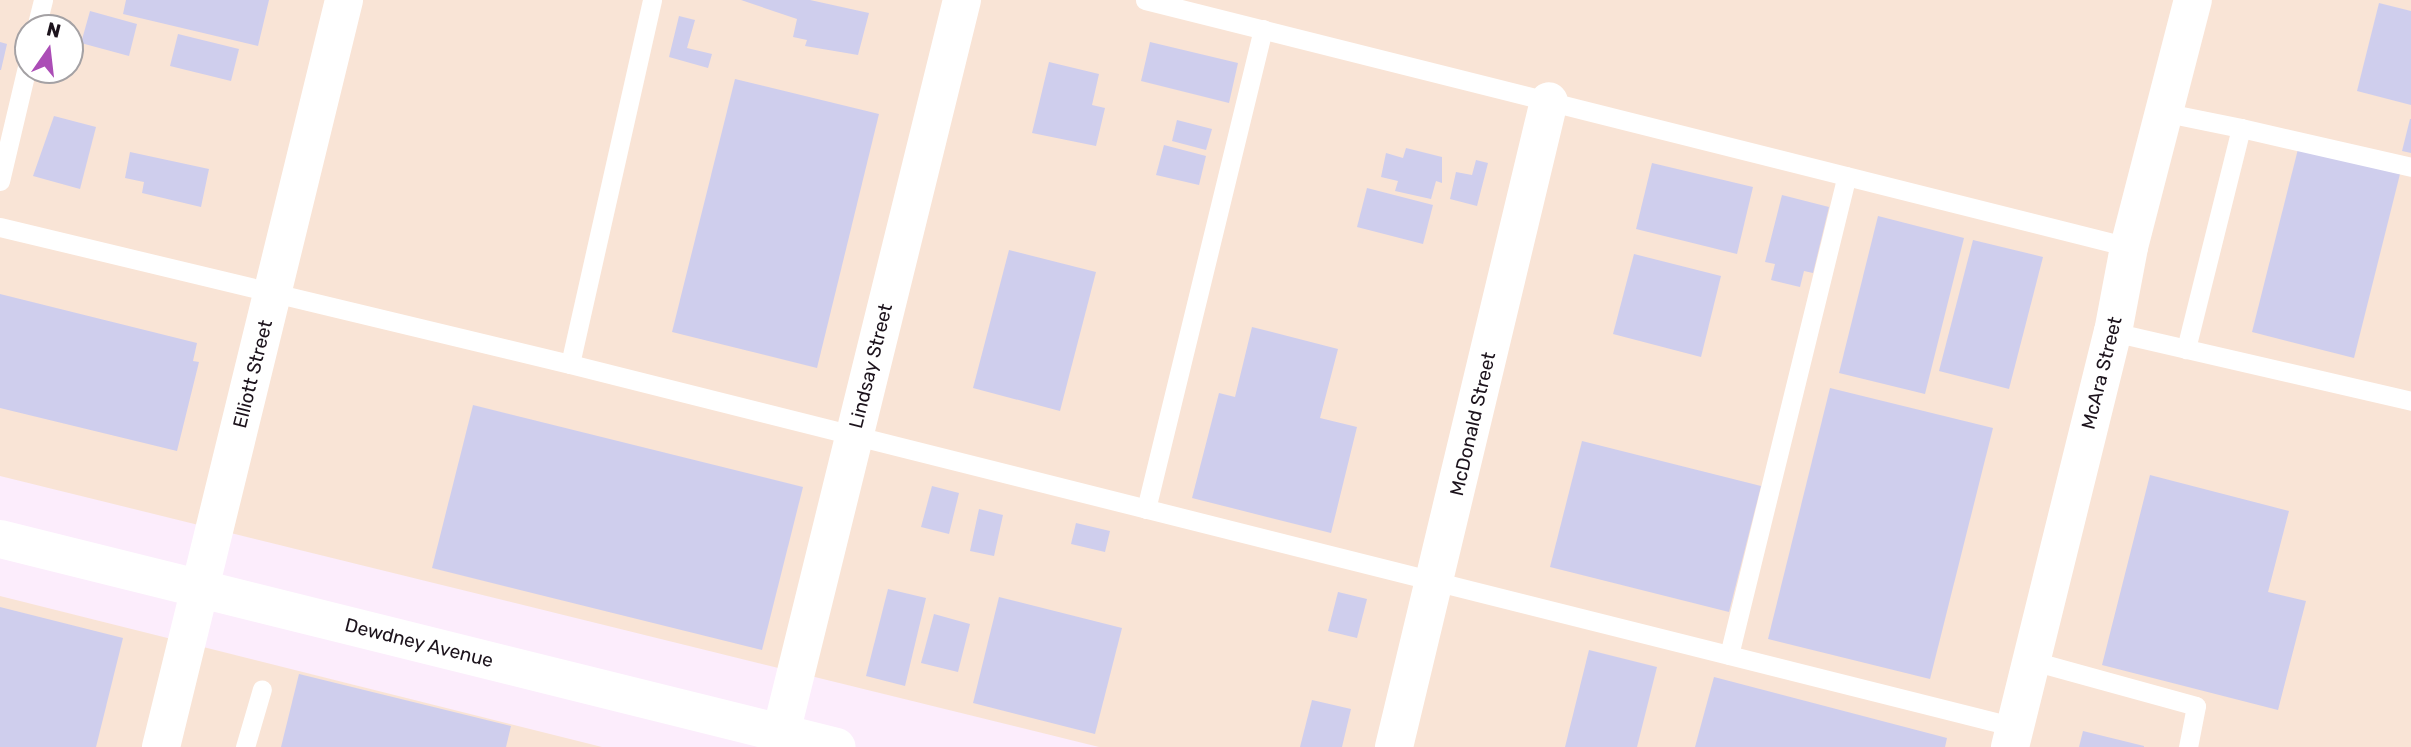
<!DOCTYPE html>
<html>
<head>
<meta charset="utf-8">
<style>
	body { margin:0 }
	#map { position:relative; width:2411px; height:747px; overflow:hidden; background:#fcedfc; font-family:Rubik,sans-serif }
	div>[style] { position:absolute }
	.industrial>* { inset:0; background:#f9e4d6 }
	.building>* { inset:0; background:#cfceed }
	.lane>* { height:19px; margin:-9.5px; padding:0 9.5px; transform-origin:9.5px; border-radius:9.5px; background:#fff }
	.street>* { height:38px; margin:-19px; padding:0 19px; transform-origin:19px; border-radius:19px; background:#fff }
	.secondary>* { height:38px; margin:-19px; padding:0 19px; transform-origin:19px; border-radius:19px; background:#fff }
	span { translate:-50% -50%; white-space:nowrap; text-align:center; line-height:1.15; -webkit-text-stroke:5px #fff; paint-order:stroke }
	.street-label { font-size:19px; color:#1c131c }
	.north { position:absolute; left:14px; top:14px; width:70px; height:70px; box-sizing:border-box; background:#fff; border:2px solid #a4a1a4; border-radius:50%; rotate:14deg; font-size:19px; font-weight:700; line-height:28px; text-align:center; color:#1c131c }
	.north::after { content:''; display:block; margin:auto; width:24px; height:32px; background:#ab4db6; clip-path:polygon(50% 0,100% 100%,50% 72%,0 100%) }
</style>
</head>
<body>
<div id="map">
	<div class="industrial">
		<div style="clip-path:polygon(evenodd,0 0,2411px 0,2411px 747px,1099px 747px,0 476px,0 0,28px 28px,70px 28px,70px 70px,28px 70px,28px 28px)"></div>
		<div style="clip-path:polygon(0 596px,602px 747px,0 747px)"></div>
	</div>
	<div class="building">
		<div style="clip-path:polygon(126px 0,269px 0,258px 46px,123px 14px)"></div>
		<div style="clip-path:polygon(741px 0,810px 0,869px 13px,858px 55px,805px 46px,807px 40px,793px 37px,797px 19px)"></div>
		<div style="clip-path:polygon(2379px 3px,2411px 11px,2411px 105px,2357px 91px)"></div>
		<div style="clip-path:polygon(90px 11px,137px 24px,129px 56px,81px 43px)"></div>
		<div style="clip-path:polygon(679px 16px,695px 20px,687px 48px,712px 54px,708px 68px,669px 57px)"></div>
		<div style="clip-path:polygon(178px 34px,239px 49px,231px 81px,170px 66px)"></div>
		<div style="clip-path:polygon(0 42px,7px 44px,1px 70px,0 70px)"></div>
		<div style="clip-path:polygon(1150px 42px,1238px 63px,1229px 103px,1141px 81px)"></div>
		<div style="clip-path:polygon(1049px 62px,1099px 74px,1092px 105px,1105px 108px,1096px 146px,1032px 133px)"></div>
		<div style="clip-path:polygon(735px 79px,879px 114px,817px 368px,672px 332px)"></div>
		<div style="clip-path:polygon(54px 116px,96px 127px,80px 189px,33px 176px)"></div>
		<div style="clip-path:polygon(2410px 119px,2411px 119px,2411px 153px,2402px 151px)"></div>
		<div style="clip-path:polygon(1177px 120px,1212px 129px,1206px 150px,1172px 141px)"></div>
		<div style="clip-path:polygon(1164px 145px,1206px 156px,1199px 185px,1156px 175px)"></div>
		<div style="clip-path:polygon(1406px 148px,1442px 157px,1442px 183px,1436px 181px,1431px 199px,1395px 191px,1398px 181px,1381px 177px,1386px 153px,1403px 158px)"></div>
		<div style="clip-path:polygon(2298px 149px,2400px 174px,2354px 358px,2252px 332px)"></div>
		<div style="clip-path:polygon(130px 152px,209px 169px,201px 207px,142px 193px,144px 182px,125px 178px)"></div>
		<div style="clip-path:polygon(1476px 160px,1488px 163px,1477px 206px,1450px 199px,1456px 172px,1472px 175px)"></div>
		<div style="clip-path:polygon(1652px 163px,1753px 187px,1737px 254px,1636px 229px)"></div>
		<div style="clip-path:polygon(1367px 188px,1433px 205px,1423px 244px,1357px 227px)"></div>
		<div style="clip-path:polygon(1782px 195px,1829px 207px,1813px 273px,1804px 271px,1800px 287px,1771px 280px,1775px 264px,1765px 262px)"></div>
		<div style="clip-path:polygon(1878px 216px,1964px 238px,1925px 394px,1839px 373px)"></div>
		<div style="clip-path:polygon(1973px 240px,2043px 257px,2009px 389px,1939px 371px)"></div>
		<div style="clip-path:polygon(1009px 250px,1096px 272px,1060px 411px,973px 388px)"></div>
		<div style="clip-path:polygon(1634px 254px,1721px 276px,1701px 357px,1613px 334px)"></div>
		<div style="clip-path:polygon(0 294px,197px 343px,193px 361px,199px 362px,177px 451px,0 408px)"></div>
		<div style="clip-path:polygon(1252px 327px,1338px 349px,1320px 418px,1357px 427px,1331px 533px,1192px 498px,1219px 393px,1235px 397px)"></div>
		<div style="clip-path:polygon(1830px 388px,1993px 428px,1930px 679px,1768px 639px)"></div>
		<div style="clip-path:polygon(473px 405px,803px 487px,762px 650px,432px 568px)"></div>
		<div style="clip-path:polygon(1582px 441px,1761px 486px,1729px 612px,1550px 567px)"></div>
		<div style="clip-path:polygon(2150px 475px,2289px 511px,2268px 592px,2306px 601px,2278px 710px,2102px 665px)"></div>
		<div style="clip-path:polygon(932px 486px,959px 493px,949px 534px,921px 527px)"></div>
		<div style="clip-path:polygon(979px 509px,1003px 515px,994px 556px,970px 551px)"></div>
		<div style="clip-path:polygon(1076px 523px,1110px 531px,1105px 552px,1071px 544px)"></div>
		<div style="clip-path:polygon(888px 589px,926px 598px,905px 686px,866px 676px)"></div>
		<div style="clip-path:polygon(1338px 592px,1367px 599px,1357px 638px,1328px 631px)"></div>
		<div style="clip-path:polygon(999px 597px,1122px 628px,1095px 734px,973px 703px)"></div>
		<div style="clip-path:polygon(0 607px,123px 638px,96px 747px,0 747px)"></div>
		<div style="clip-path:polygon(934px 614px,970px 624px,958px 672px,921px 663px)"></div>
		<div style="clip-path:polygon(1589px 650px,1657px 667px,1637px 747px,1565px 747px)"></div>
		<div style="clip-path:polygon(299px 674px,511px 726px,506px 747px,281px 747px)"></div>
		<div style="clip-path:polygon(1714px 677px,1947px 738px,1945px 747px,1695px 747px)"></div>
		<div style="clip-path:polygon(1312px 700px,1351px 709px,1342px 747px,1300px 747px)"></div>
		<div style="clip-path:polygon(2083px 731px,2144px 746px,2144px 747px,2079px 747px)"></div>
	</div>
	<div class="lane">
		<div style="left:1145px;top:0;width:1015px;rotate:14.09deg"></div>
		<div style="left:36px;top:28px;width:29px;rotate:-76deg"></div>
		<div style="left:2167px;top:113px;width:76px;rotate:11.5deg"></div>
		<div style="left:2241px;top:128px;width:228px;rotate:104deg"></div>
		<div style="left:2241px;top:128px;width:174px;rotate:12.9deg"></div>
		<div style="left:0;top:181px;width:121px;rotate:-76.7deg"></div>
		<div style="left:0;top:227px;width:586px;rotate:13.51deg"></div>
		<div style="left:570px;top:364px;width:1490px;rotate:14.1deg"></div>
		<div style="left:2113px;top:332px;width:306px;rotate:13deg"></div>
		<div style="left:570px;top:364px;width:373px;rotate:-77.3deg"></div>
		<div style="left:1146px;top:509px;width:494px;rotate:-76.3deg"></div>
		<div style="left:1729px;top:655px;width:493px;rotate:-76.2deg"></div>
		<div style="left:2029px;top:660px;width:173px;rotate:15.4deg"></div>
		<div style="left:2196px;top:706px;width:42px;rotate:101deg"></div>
		<div style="left:245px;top:747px;width:60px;rotate:-73.7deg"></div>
	</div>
	<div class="street">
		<div style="left:781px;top:733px;width:755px;rotate:-76.13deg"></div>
		<div style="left:161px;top:747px;width:769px;rotate:-76.23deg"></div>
		<div style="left:1394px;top:747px;width:664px;rotate:-76.51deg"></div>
		<div style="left:2010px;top:747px;width:428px;rotate:-76.1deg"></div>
		<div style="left:2113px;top:332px;width:86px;rotate:-79.3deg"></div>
		<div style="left:2129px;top:247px;width:255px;rotate:-75.5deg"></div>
	</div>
	<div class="secondary">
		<div style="left:0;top:539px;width:862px;rotate:13.96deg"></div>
	</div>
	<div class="street-label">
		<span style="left:871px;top:366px;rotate:-76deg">Lindsay Street</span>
		<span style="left:2102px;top:373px;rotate:-76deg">McAra Street</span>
		<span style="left:253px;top:374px;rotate:-76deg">Elliott Street</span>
		<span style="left:1473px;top:424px;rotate:-77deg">McDonald Street</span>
		<span style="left:419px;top:643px;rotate:14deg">Dewdney Avenue</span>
	</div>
	<div class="north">N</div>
</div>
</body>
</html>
